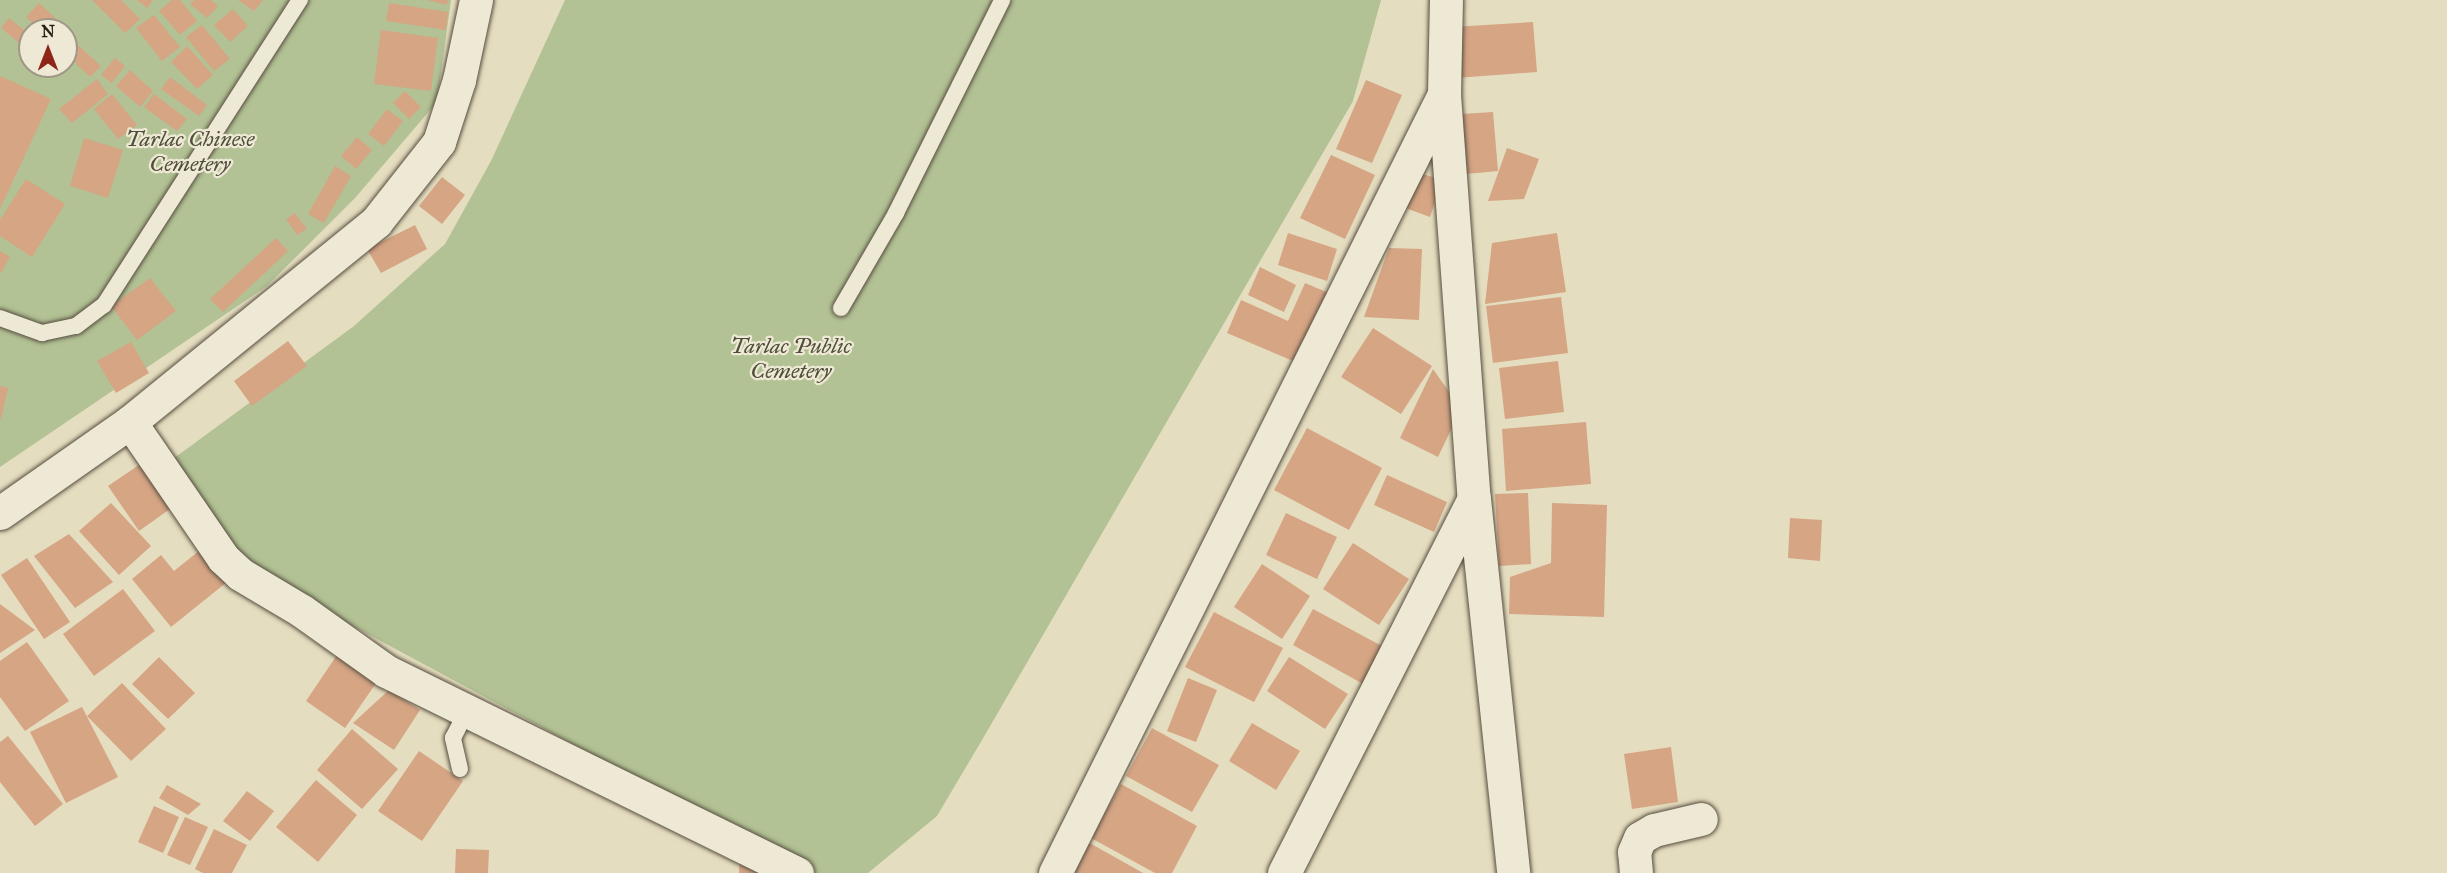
<!DOCTYPE html>
<html>
<head>
<meta charset="utf-8">
<style>
	body { margin:0 }
	#map { position:relative; width:2447px; height:873px; overflow:hidden; background:#e5ddbf; font-family:"IM FELL Great Primer",serif }
	div>[style] { position:absolute }
	.green>* { inset:0; background:#b2c294 }
	.building>* { inset:0; background:#d5a584 }
	.roads { filter:drop-shadow(0 0 2px #574d40) drop-shadow(0 0 2px #574d40) }
	.lane>* { height:16px; margin:-8px; padding:0 8px; transform-origin:8px; border-radius:8px; background:#eee9d5 }
	.street>* { height:33px; margin:-16.5px; padding:0 16.5px; transform-origin:16.5px; border-radius:16.5px; background:#eee9d5 }
	.secondary>* { height:33px; margin:-16.5px; padding:0 16.5px; transform-origin:16.5px; border-radius:16.5px; background:#eee9d5 }
	span { translate:-50% -50%; white-space:nowrap; text-align:center; line-height:1.15; -webkit-text-stroke:4.5px #eee9d5; paint-order:stroke }
	.park-label { font-size:22px; color:#514f3b; font-style:italic }
	.north { position:absolute; left:18px; top:18px; width:60px; height:60px; box-sizing:border-box; background:#eee9d5; border:2px solid #9f9788; border-radius:50%; rotate:0deg; font-size:16px; font-weight:700; line-height:24px; text-align:center; color:#281d15 }
	.north::after { content:''; display:block; margin:auto; width:21px; height:27px; background:#8f2418; clip-path:polygon(50% 0,100% 100%,50% 72%,0 100%) }
</style>
</head>
<body>
<div id="map">
	<div class="green">
		<div style="clip-path:polygon(evenodd,0 0,451px 0,437px 102px,355px 198px,267px 286px,0 467px,0 0,30px 30px,66px 30px,66px 66px,30px 66px,30px 30px)"></div>
		<div style="clip-path:polygon(565px 0,1381px 0,1353px 101px,982px 740px,937px 816px,868px 873px,813px 873px,213px 551px,158px 470px,354px 326px,445px 244px,491px 161px)"></div>
	</div>
	<div class="building">
		<div style="clip-path:polygon(92px 0,121px 0,140px 19px,125px 33px)"></div>
		<div style="clip-path:polygon(137px 0,153px 0,147px 8px)"></div>
		<div style="clip-path:polygon(172px 0,180px 0,197px 21px,180px 35px,159px 11px)"></div>
		<div style="clip-path:polygon(194px 0,211px 0,218px 6px,207px 18px,190px 4px)"></div>
		<div style="clip-path:polygon(238px 0,263px 0,254px 11px)"></div>
		<div style="clip-path:polygon(427px 0,448px 0,447px 5px)"></div>
		<div style="clip-path:polygon(39px 3px,65px 27px,62px 30px,40px 30px,26px 17px)"></div>
		<div style="clip-path:polygon(389px 3px,448px 12px,446px 30px,386px 21px)"></div>
		<div style="clip-path:polygon(233px 9px,248px 26px,230px 42px,214px 25px)"></div>
		<div style="clip-path:polygon(154px 15px,180px 47px,162px 61px,136px 28px)"></div>
		<div style="clip-path:polygon(9px 18px,30px 35px,30px 52px,1px 28px)"></div>
		<div style="clip-path:polygon(1533px 22px,1537px 72px,1456px 78px,1453px 27px)"></div>
		<div style="clip-path:polygon(202px 25px,230px 59px,214px 71px,186px 37px)"></div>
		<div style="clip-path:polygon(381px 30px,438px 38px,431px 91px,374px 84px)"></div>
		<div style="clip-path:polygon(70px 38px,101px 66px,90px 77px,66px 54px)"></div>
		<div style="clip-path:polygon(187px 46px,213px 75px,197px 89px,171px 62px)"></div>
		<div style="clip-path:polygon(115px 58px,125px 66px,112px 83px,101px 75px)"></div>
		<div style="clip-path:polygon(130px 70px,153px 91px,140px 107px,116px 86px)"></div>
		<div style="clip-path:polygon(0 76px,51px 99px,0 209px)"></div>
		<div style="clip-path:polygon(170px 77px,207px 105px,199px 116px,161px 89px)"></div>
		<div style="clip-path:polygon(97px 79px,108px 94px,72px 123px,59px 109px)"></div>
		<div style="clip-path:polygon(1366px 80px,1402px 95px,1372px 163px,1336px 149px)"></div>
		<div style="clip-path:polygon(405px 91px,421px 107px,409px 119px,393px 103px)"></div>
		<div style="clip-path:polygon(112px 94px,137px 125px,118px 139px,94px 109px)"></div>
		<div style="clip-path:polygon(154px 94px,187px 119px,177px 131px,144px 107px)"></div>
		<div style="clip-path:polygon(387px 109px,403px 121px,384px 146px,368px 134px)"></div>
		<div style="clip-path:polygon(1493px 112px,1498px 171px,1466px 174px,1461px 114px)"></div>
		<div style="clip-path:polygon(357px 137px,372px 150px,356px 169px,341px 156px)"></div>
		<div style="clip-path:polygon(84px 138px,123px 150px,108px 198px,70px 186px)"></div>
		<div style="clip-path:polygon(1507px 148px,1539px 159px,1524px 199px,1488px 201px)"></div>
		<div style="clip-path:polygon(1331px 155px,1375px 175px,1345px 239px,1300px 218px)"></div>
		<div style="clip-path:polygon(335px 166px,351px 176px,324px 223px,308px 214px)"></div>
		<div style="clip-path:polygon(1413px 171px,1442px 180px,1430px 217px,1400px 206px)"></div>
		<div style="clip-path:polygon(442px 177px,465px 195px,442px 224px,419px 206px)"></div>
		<div style="clip-path:polygon(26px 179px,65px 204px,32px 257px,0 236px,0 220px)"></div>
		<div style="clip-path:polygon(295px 213px,307px 229px,297px 235px,286px 219px)"></div>
		<div style="clip-path:polygon(415px 225px,427px 249px,381px 273px,367px 249px)"></div>
		<div style="clip-path:polygon(1288px 233px,1337px 249px,1327px 281px,1278px 265px)"></div>
		<div style="clip-path:polygon(1557px 233px,1566px 292px,1485px 304px,1492px 243px)"></div>
		<div style="clip-path:polygon(276px 238px,288px 251px,223px 312px,210px 299px)"></div>
		<div style="clip-path:polygon(1389px 248px,1422px 249px,1419px 320px,1364px 317px)"></div>
		<div style="clip-path:polygon(0 251px,10px 257px,0 274px)"></div>
		<div style="clip-path:polygon(1260px 267px,1296px 285px,1284px 312px,1248px 295px)"></div>
		<div style="clip-path:polygon(150px 278px,176px 311px,137px 340px,111px 306px)"></div>
		<div style="clip-path:polygon(1305px 283px,1331px 294px,1300px 364px,1227px 333px,1241px 300px,1288px 321px)"></div>
		<div style="clip-path:polygon(1561px 297px,1568px 353px,1493px 363px,1486px 306px)"></div>
		<div style="clip-path:polygon(1373px 328px,1432px 366px,1401px 414px,1341px 377px)"></div>
		<div style="clip-path:polygon(288px 341px,307px 366px,252px 406px,234px 381px)"></div>
		<div style="clip-path:polygon(131px 342px,149px 373px,116px 393px,97px 361px)"></div>
		<div style="clip-path:polygon(1558px 361px,1564px 412px,1505px 419px,1499px 368px)"></div>
		<div style="clip-path:polygon(1433px 369px,1461px 409px,1438px 457px,1400px 438px)"></div>
		<div style="clip-path:polygon(0 386px,8px 388px,1px 419px,0 419px)"></div>
		<div style="clip-path:polygon(1586px 422px,1591px 484px,1506px 491px,1502px 429px)"></div>
		<div style="clip-path:polygon(1307px 428px,1382px 468px,1349px 530px,1274px 490px)"></div>
		<div style="clip-path:polygon(139px 465px,170px 509px,139px 531px,108px 486px)"></div>
		<div style="clip-path:polygon(1387px 475px,1447px 502px,1434px 532px,1374px 505px)"></div>
		<div style="clip-path:polygon(1528px 493px,1531px 564px,1499px 566px,1495px 494px)"></div>
		<div style="clip-path:polygon(111px 503px,151px 546px,119px 575px,79px 531px)"></div>
		<div style="clip-path:polygon(1552px 503px,1607px 505px,1604px 617px,1509px 614px,1510px 577px,1551px 563px)"></div>
		<div style="clip-path:polygon(1286px 513px,1337px 537px,1317px 579px,1266px 555px)"></div>
		<div style="clip-path:polygon(1790px 518px,1822px 520px,1820px 561px,1788px 558px)"></div>
		<div style="clip-path:polygon(69px 534px,113px 582px,75px 608px,34px 556px)"></div>
		<div style="clip-path:polygon(1353px 543px,1409px 579px,1379px 625px,1323px 589px)"></div>
		<div style="clip-path:polygon(200px 550px,227px 582px,171px 627px,132px 579px,161px 555px,174px 571px)"></div>
		<div style="clip-path:polygon(27px 558px,70px 622px,44px 639px,1px 575px)"></div>
		<div style="clip-path:polygon(1262px 564px,1310px 596px,1282px 639px,1234px 607px)"></div>
		<div style="clip-path:polygon(123px 589px,155px 631px,94px 676px,63px 634px)"></div>
		<div style="clip-path:polygon(0 604px,35px 630px,0 653px)"></div>
		<div style="clip-path:polygon(1313px 609px,1393px 652px,1372px 689px,1293px 645px)"></div>
		<div style="clip-path:polygon(1214px 612px,1283px 648px,1254px 702px,1185px 667px)"></div>
		<div style="clip-path:polygon(27px 642px,69px 701px,25px 731px,0 697px,0 661px)"></div>
		<div style="clip-path:polygon(341px 649px,381px 676px,345px 728px,306px 701px)"></div>
		<div style="clip-path:polygon(159px 657px,195px 693px,168px 719px,132px 684px)"></div>
		<div style="clip-path:polygon(1289px 657px,1348px 694px,1325px 729px,1267px 691px)"></div>
		<div style="clip-path:polygon(1188px 678px,1217px 690px,1196px 742px,1167px 731px)"></div>
		<div style="clip-path:polygon(122px 683px,166px 729px,131px 761px,87px 716px)"></div>
		<div style="clip-path:polygon(389px 690px,420px 710px,394px 750px,353px 723px)"></div>
		<div style="clip-path:polygon(82px 707px,118px 777px,66px 803px,30px 732px)"></div>
		<div style="clip-path:polygon(1252px 723px,1300px 751px,1276px 790px,1229px 761px)"></div>
		<div style="clip-path:polygon(1152px 728px,1219px 765px,1192px 812px,1126px 776px)"></div>
		<div style="clip-path:polygon(352px 729px,398px 769px,362px 809px,317px 770px)"></div>
		<div style="clip-path:polygon(8px 736px,63px 804px,35px 826px,0 782px,0 742px)"></div>
		<div style="clip-path:polygon(1671px 747px,1678px 802px,1632px 809px,1624px 754px)"></div>
		<div style="clip-path:polygon(419px 751px,463px 781px,422px 841px,378px 811px)"></div>
		<div style="clip-path:polygon(316px 780px,357px 815px,318px 862px,276px 827px)"></div>
		<div style="clip-path:polygon(1121px 784px,1197px 826px,1172px 873px,1155px 873px,1091px 838px)"></div>
		<div style="clip-path:polygon(167px 785px,201px 804px,188px 815px,159px 798px)"></div>
		<div style="clip-path:polygon(247px 791px,274px 811px,250px 841px,223px 821px)"></div>
		<div style="clip-path:polygon(154px 806px,179px 817px,163px 853px,138px 842px)"></div>
		<div style="clip-path:polygon(185px 817px,208px 827px,190px 865px,167px 855px)"></div>
		<div style="clip-path:polygon(214px 829px,247px 845px,232px 873px,203px 873px,195px 869px)"></div>
		<div style="clip-path:polygon(1086px 841px,1143px 873px,1068px 873px)"></div>
		<div style="clip-path:polygon(456px 849px,489px 850px,488px 873px,455px 873px)"></div>
		<div style="clip-path:polygon(740px 856px,773px 873px,739px 873px)"></div>
	</div>
	<div class="roads">
		<div class="lane">
			<div style="left:841px;top:308px;width:110px;rotate:-59.9deg"></div>
			<div style="left:896px;top:213px;width:238px;rotate:-63.5deg"></div>
			<div style="left:0;top:318px;width:45px;rotate:19.7deg"></div>
			<div style="left:42px;top:333px;width:35px;rotate:-12deg"></div>
			<div style="left:76px;top:326px;width:35px;rotate:-37deg"></div>
			<div style="left:104px;top:305px;width:363px;rotate:-57.3deg"></div>
			<div style="left:460px;top:769px;width:32px;rotate:-103deg"></div>
			<div style="left:453px;top:738px;width:31px;rotate:-63deg"></div>
		</div>
		<div class="street">
			<div style="left:1444px;top:95px;width:405px;rotate:85.8deg"></div>
			<div style="left:1474px;top:499px;width:376px;rotate:84deg"></div>
			<div style="left:130px;top:422px;width:165px;rotate:55.6deg"></div>
			<div style="left:223px;top:558px;width:23px;rotate:43deg"></div>
			<div style="left:240px;top:574px;width:72px;rotate:30.8deg"></div>
			<div style="left:302px;top:611px;width:103px;rotate:35.5deg"></div>
			<div style="left:386px;top:671px;width:458px;rotate:26.2deg"></div>
			<div style="left:1055px;top:873px;width:871px;rotate:-63.46deg"></div>
			<div style="left:1444px;top:94px;width:94px;rotate:-88.8deg"></div>
			<div style="left:1284px;top:873px;width:419px;rotate:-63.1deg"></div>
			<div style="left:1636px;top:873px;width:21px;rotate:-95deg"></div>
			<div style="left:1634px;top:852px;width:15px;rotate:-67deg"></div>
			<div style="left:1640px;top:838px;width:16px;rotate:-30deg"></div>
			<div style="left:1654px;top:830px;width:48px;rotate:-13.2deg"></div>
		</div>
		<div class="secondary">
			<div style="left:0;top:513px;width:159px;rotate:-35deg"></div>
			<div style="left:130px;top:422px;width:317px;rotate:-39.1deg"></div>
			<div style="left:376px;top:222px;width:102px;rotate:-51.8deg"></div>
			<div style="left:439px;top:142px;width:65px;rotate:-72.1deg"></div>
			<div style="left:459px;top:80px;width:82px;rotate:-78deg"></div>
		</div>
	</div>
	<div class="park-label">
		<span style="left:190px;top:151px">Tarlac Chinese<br>Cemetery</span>
		<span style="left:791px;top:358px">Tarlac Public<br>Cemetery</span>
	</div>
	<div class="north">N</div>
</div>
</body>
</html>
